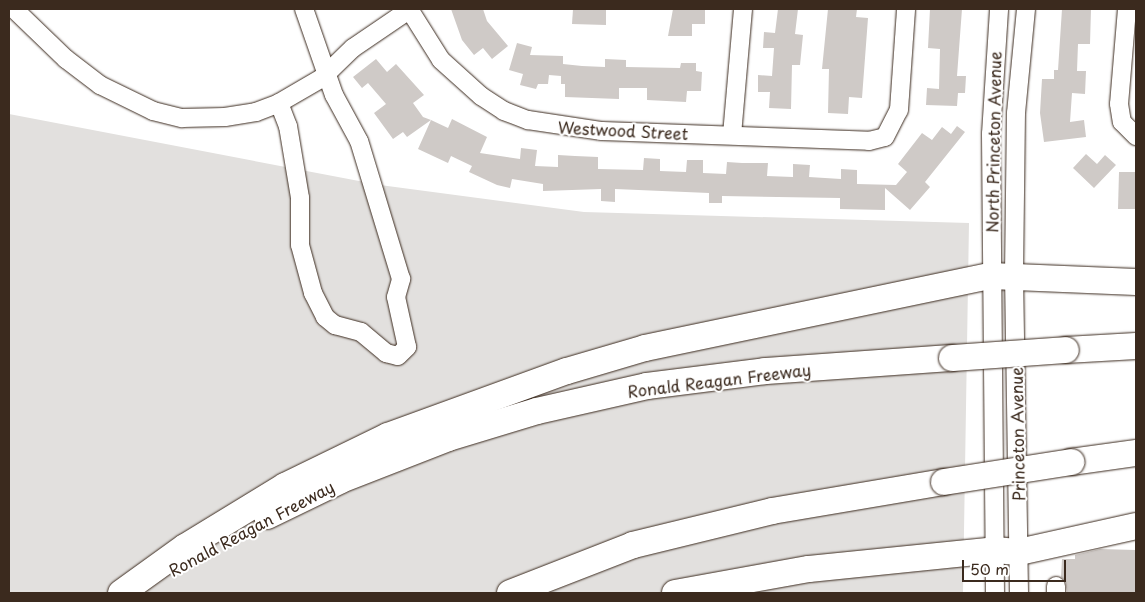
<!DOCTYPE html>
<html>
<head>
<meta charset="utf-8">
<style>
	body { margin:0 }
	#map { position:relative; width:1145px; height:602px; overflow:hidden; background:#fff; font-family:"Playpen Sans",sans-serif }
	div>[style] { position:absolute }
	.green>* { inset:0; background:#e2e0de }
	.building>* { inset:0; background:#cfcac7 }
	.roads { filter:drop-shadow(0 0 1px #3b2a1e) drop-shadow(0 0 1px #3b2a1e) }
	.minor>* { height:18px; margin:-9px; padding:0 9px; transform-origin:9px; border-radius:9px; background:#fff }
	.highway>* { height:26px; margin:-13px; padding:0 13px; transform-origin:13px; border-radius:13px; background:#fff }
	.bridges { filter:drop-shadow(0 0 1px #3b2a1e) drop-shadow(0 0 1px #3b2a1e) }
	.highway-bridge>* { height:26px; margin:-13px; padding:0 13px; transform-origin:13px; border-radius:13px; background:#fff }
	span { translate:-50% -50%; white-space:nowrap; text-align:center; line-height:1.15; -webkit-text-stroke:4px #fff; paint-order:stroke }
	.street-label { font-size:16px; color:#3b2a1e }
	.frame { position:absolute; inset:0; border:10px solid #3b2a1e; pointer-events:none }
	.scale { position:absolute; left:962px; top:560px; width:104px; height:22px; box-sizing:border-box; border:2px solid #3b2a1e; border-top:0; padding-left:6px; font-size:15px; line-height:18px; white-space:nowrap; color:#3b2a1e; -webkit-text-stroke:4px #fff; paint-order:stroke }
</style>
</head>
<body>
<div id="map">
	<div class="green">
		<div style="clip-path:polygon(9px 114px,380px 185px,584px 212px,969px 223px,963px 593px,9px 593px)"></div>
	</div>
	<div class="building">
		<div style="clip-path:polygon(451px 9px,483px 9px,487px 21px,508px 46px,492px 59px,483px 48px,474px 55px,462px 40px)"></div>
		<div style="clip-path:polygon(573px 9px,606px 9px,606px 25px,572px 24px)"></div>
		<div style="clip-path:polygon(673px 9px,705px 9px,705px 24px,692px 24px,692px 36px,668px 36px)"></div>
		<div style="clip-path:polygon(778px 9px,798px 9px,795px 34px,803px 35px,800px 65px,792px 65px,791px 109px,769px 108px,770px 92px,758px 92px,758px 75px,772px 76px,774px 48px,763px 48px,764px 32px,775px 33px)"></div>
		<div style="clip-path:polygon(828px 9px,857px 9px,856px 17px,868px 18px,862px 98px,849px 97px,848px 114px,828px 113px,829px 69px,822px 69px)"></div>
		<div style="clip-path:polygon(930px 9px,962px 9px,957px 76px,966px 76px,965px 93px,958px 93px,957px 106px,926px 105px,927px 88px,939px 89px,940px 49px,928px 48px)"></div>
		<div style="clip-path:polygon(1062px 9px,1091px 9px,1090px 44px,1078px 44px,1077px 71px,1086px 71px,1085px 94px,1072px 93px,1070px 122px,1084px 120px,1086px 137px,1044px 142px,1040px 113px,1042px 79px,1054px 79px,1054px 70px,1058px 70px)"></div>
		<div style="clip-path:polygon(517px 43px,532px 47px,530px 55px,563px 56px,563px 64px,582px 66px,605px 67px,605px 59px,626px 60px,626px 67px,680px 68px,681px 63px,696px 63px,696px 71px,702px 72px,701px 91px,687px 91px,686px 102px,647px 100px,647px 88px,619px 88px,619px 99px,565px 97px,565px 84px,561px 84px,561px 76px,549px 75px,548px 84px,538px 84px,536px 89px,520px 85px,523px 74px,509px 70px)"></div>
		<div style="clip-path:polygon(376px 59px,387px 72px,396px 64px,424px 95px,413px 103px,423px 117px,431px 120px,407px 137px,403px 132px,393px 139px,374px 113px,386px 104px,368px 83px,362px 88px,353px 77px)"></div>
		<div style="clip-path:polygon(452px 119px,487px 137px,480px 153px,520px 159px,521px 148px,537px 150px,535px 166px,558px 167px,558px 155px,575px 156px,598px 157px,598px 169px,643px 170px,644px 158px,660px 159px,660px 171px,686px 172px,687px 160px,703px 160px,703px 173px,726px 174px,727px 162px,742px 163px,768px 163px,767px 176px,793px 177px,793px 164px,810px 165px,809px 177px,841px 179px,841px 169px,857px 170px,857px 184px,896px 185px,907px 172px,898px 164px,922px 133px,932px 140px,942px 127px,951px 134px,957px 126px,965px 132px,925px 182px,930px 187px,910px 210px,885px 188px,885px 210px,840px 209px,840px 198px,722px 196px,722px 203px,709px 203px,709px 193px,615px 189px,615px 202px,601px 201px,601px 189px,543px 191px,543px 184px,512px 179px,510px 188px,497px 185px,469px 172px,472px 166px,451px 156px,448px 163px,418px 149px,431px 120px,448px 128px)"></div>
		<div style="clip-path:polygon(1086px 154px,1097px 164px,1105px 155px,1116px 165px,1094px 188px,1073px 168px)"></div>
		<div style="clip-path:polygon(1119px 172px,1136px 172px,1135px 209px,1118px 209px)"></div>
		<div style="clip-path:polygon(1100px 549px,1136px 550px,1136px 593px,1067px 593px,1065px 581px,1061px 577px,1062px 559px,1075px 559px,1075px 555px)"></div>
	</div>
	<div class="roads">
		<div class="minor">
			<div style="left:14px;top:9px;width:72px;rotate:43.9deg"></div>
			<div style="left:66px;top:59px;width:43px;rotate:37.4deg"></div>
			<div style="left:100px;top:85px;width:59px;rotate:26.1deg"></div>
			<div style="left:153px;top:111px;width:30px;rotate:14deg"></div>
			<div style="left:182px;top:118px;width:43px;rotate:-1.3deg"></div>
			<div style="left:225px;top:117px;width:31px;rotate:-9deg"></div>
			<div style="left:256px;top:112px;width:25px;rotate:-21deg"></div>
			<div style="left:279px;top:103px;width:50px;rotate:-30.2deg"></div>
			<div style="left:322px;top:78px;width:43px;rotate:-44.1deg"></div>
			<div style="left:353px;top:48px;width:68px;rotate:-34.2deg"></div>
			<div style="left:409px;top:9px;width:60px;rotate:57.9deg"></div>
			<div style="left:441px;top:60px;width:54px;rotate:42deg"></div>
			<div style="left:481px;top:96px;width:27px;rotate:33deg"></div>
			<div style="left:504px;top:111px;width:26px;rotate:21deg"></div>
			<div style="left:528px;top:120px;width:75px;rotate:8.5deg"></div>
			<div style="left:602px;top:131px;width:267px;rotate:2.1deg"></div>
			<div style="left:869px;top:141px;width:16px;rotate:-14deg"></div>
			<div style="left:885px;top:137px;width:30px;rotate:-63deg"></div>
			<div style="left:899px;top:110px;width:101px;rotate:-86deg"></div>
			<div style="left:1127px;top:9px;width:95px;rotate:94.8deg"></div>
			<div style="left:1119px;top:104px;width:18px;rotate:81deg"></div>
			<div style="left:1122px;top:122px;width:20px;rotate:45deg"></div>
			<div style="left:279px;top:103px;width:25px;rotate:69deg"></div>
			<div style="left:288px;top:126px;width:73px;rotate:80.5deg"></div>
			<div style="left:300px;top:198px;width:47px;rotate:90deg"></div>
			<div style="left:300px;top:245px;width:50px;rotate:74.8deg"></div>
			<div style="left:313px;top:293px;width:27px;rotate:63deg"></div>
			<div style="left:325px;top:317px;width:13px;rotate:39deg"></div>
			<div style="left:335px;top:325px;width:27px;rotate:15deg"></div>
			<div style="left:361px;top:332px;width:33px;rotate:40deg"></div>
			<div style="left:386px;top:353px;width:12px;rotate:14deg"></div>
			<div style="left:398px;top:356px;width:13px;rotate:-45deg"></div>
			<div style="left:407px;top:347px;width:51px;rotate:-102.4deg"></div>
			<div style="left:396px;top:297px;width:19px;rotate:-74deg"></div>
			<div style="left:401px;top:279px;width:144px;rotate:-106.9deg"></div>
			<div style="left:359px;top:141px;width:52px;rotate:-118.5deg"></div>
			<div style="left:334px;top:95px;width:91px;rotate:-109.2deg"></div>
			<div style="left:732px;top:135px;width:126px;rotate:-85deg"></div>
			<div style="left:1056px;top:586px;width:7px;rotate:90deg"></div>
			<div style="left:995px;top:593px;width:459px;rotate:-90.5deg"></div>
			<div style="left:991px;top:134px;width:125px;rotate:-86.3deg"></div>
			<div style="left:1019px;top:593px;width:318px;rotate:-90.9deg"></div>
			<div style="left:1014px;top:275px;width:162px;rotate:-89.3deg"></div>
			<div style="left:1016px;top:113px;width:104px;rotate:-84.5deg"></div>
		</div>
		<div class="highway">
			<div style="left:1066px;top:350px;width:70px;rotate:-3.3deg"></div>
			<div style="left:1071px;top:462px;width:66px;rotate:-7.9deg"></div>
			<div style="left:267px;top:516px;width:82px;rotate:-25.9deg"></div>
			<div style="left:341px;top:480px;width:115px;rotate:-21.4deg"></div>
			<div style="left:448px;top:438px;width:93px;rotate:-16.9deg"></div>
			<div style="left:537px;top:411px;width:113px;rotate:-12.8deg"></div>
			<div style="left:647px;top:386px;width:119px;rotate:-7.2deg"></div>
			<div style="left:765px;top:371px;width:187px;rotate:-4deg"></div>
			<div style="left:121px;top:593px;width:79px;rotate:-35.7deg"></div>
			<div style="left:185px;top:547px;width:117px;rotate:-31.4deg"></div>
			<div style="left:285px;top:486px;width:114px;rotate:-25.9deg"></div>
			<div style="left:388px;top:436px;width:190px;rotate:-20deg"></div>
			<div style="left:567px;top:371px;width:81px;rotate:-16.4deg"></div>
			<div style="left:645px;top:348px;width:353px;rotate:-11.8deg"></div>
			<div style="left:991px;top:276px;width:145px;rotate:2.4deg"></div>
			<div style="left:510px;top:593px;width:132px;rotate:-21.3deg"></div>
			<div style="left:633px;top:545px;width:143px;rotate:-13.7deg"></div>
			<div style="left:772px;top:511px;width:174px;rotate:-9.6deg"></div>
			<div style="left:675px;top:593px;width:136px;rotate:-10.2deg"></div>
			<div style="left:809px;top:569px;width:187px;rotate:-5.8deg"></div>
			<div style="left:995px;top:550px;width:24px;rotate:5deg"></div>
			<div style="left:1019px;top:552px;width:120px;rotate:-12.5deg"></div>
		</div>
	</div>
	<div class="bridges">
		<div class="highway-bridge">
			<div style="left:952px;top:358px;width:114px;rotate:-4deg"></div>
			<div style="left:944px;top:482px;width:129px;rotate:-8.9deg"></div>
		</div>
	</div>
	<div class="street-label">
		<span style="left:623px;top:130px;rotate:3deg">Westwood Street</span>
		<span style="left:993px;top:142px;rotate:-89deg">North Princeton Avenue</span>
		<span style="left:719px;top:380px;rotate:-7deg">Ronald Reagan Freeway</span>
		<span style="left:1017px;top:434px;rotate:-91deg">Princeton Avenue</span>
		<span style="left:251px;top:528px;rotate:-28deg">Ronald Reagan Freeway</span>
	</div>
	<div class="frame"></div>
	<div class="scale">50 m</div>
</div>
</body>
</html>
